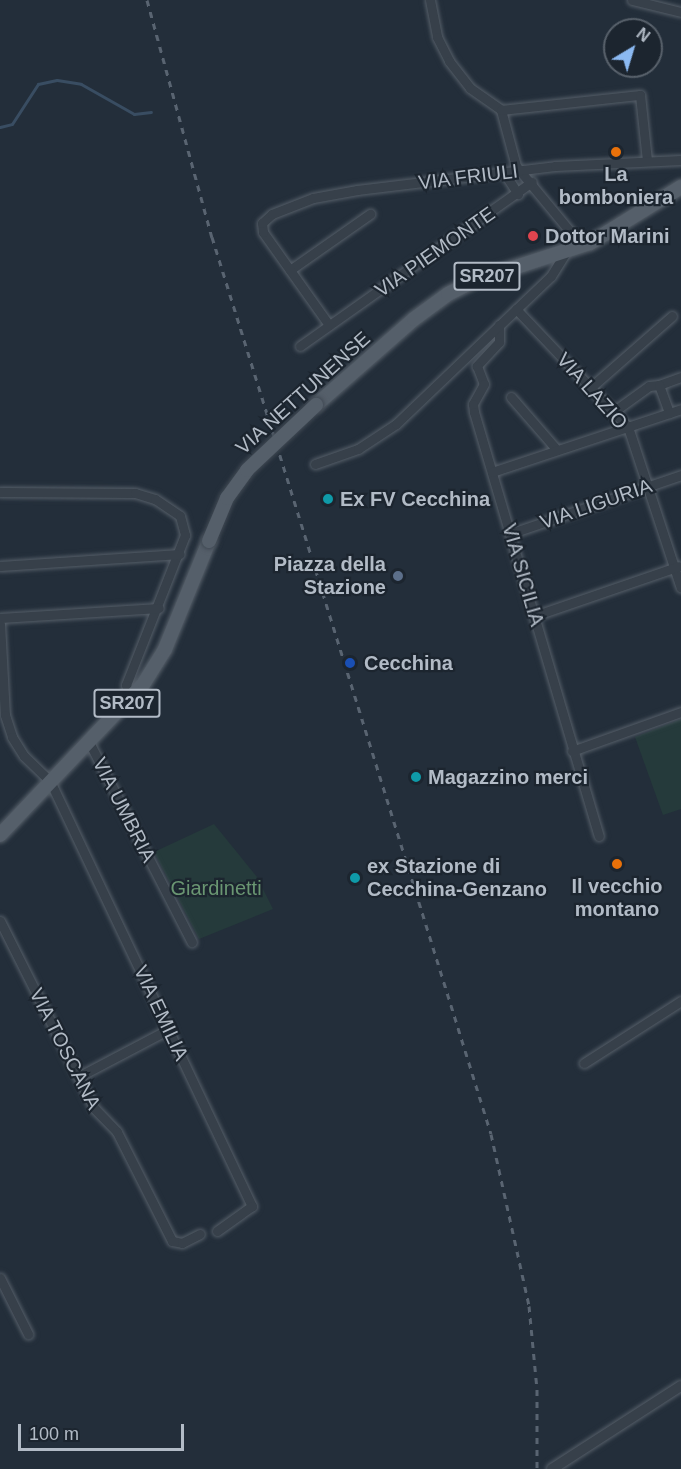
<!DOCTYPE html>
<html>
<head>
<meta charset="utf-8">
<style>
	body { margin:0 }
	#map { position:relative; width:681px; height:1469px; overflow:hidden; background:#232e3a; font-family:Helvetica,sans-serif }
	div>[style] { position:absolute }
	.green>* { inset:0; background:#253a3b }
	.stream>* { height:3px; margin:-1.5px; padding:0 1.5px; transform-origin:1.5px; border-radius:1.5px; background:#394d62 }
	.roads { filter:drop-shadow(0 0 2px #555e68) drop-shadow(0 0 2px #555e68) }
	.minor>* { height:9px; margin:-4.5px; padding:0 4.5px; transform-origin:4.5px; border-radius:4.5px; background:#37404a }
	.tertiary>* { height:10px; margin:-5px; padding:0 5px; transform-origin:5px; border-radius:5px; background:#37404a }
	.primary>* { height:14px; margin:-7px; padding:0 7px; transform-origin:7px; border-radius:7px; background:#555f6a }
	.rail>* { height:3px; margin-top:-1.5px; transform-origin:0; background:repeating-linear-gradient(90deg,#596471 0 6px,transparent 0 12px) }
	.bridges { filter:drop-shadow(0 0 2px #404953) drop-shadow(0 0 2px #404953) }
	.primary-bridge>* { height:14px; margin:-7px; padding:0 7px; transform-origin:7px; border-radius:7px; background:#555f6a }
	.dots>* { width:16px; height:16px; translate:-50% -50%; box-sizing:border-box; border:3px solid #1c252f; border-radius:50% }
	span { translate:-50% -50%; white-space:nowrap; text-align:center; line-height:1.15; -webkit-text-stroke:4.5px #1c252f; paint-order:stroke }
	.shield-label span { padding:2px 4px; background:#1c252f; border:2px solid; border-radius:4px; -webkit-text-stroke-width:0 }
	.shield-label { font-size:18px; color:#b2bbc6; font-weight:700 }
	.poi-label { font-size:20px; color:#b2bbc6; font-weight:700 }
	.left { translate:0 -50%; text-align:left }
	.right { translate:-100% -50%; text-align:right }
	.street-label { font-size:20px; color:#b2bbc6 }
	.park-label { font-size:20px; color:#6a9672 }
	.north { position:absolute; left:603px; top:18px; width:60px; height:60px; box-sizing:border-box; background:#1c252f; border:2px solid #58616b; border-radius:50%; rotate:38deg; font-size:16px; font-weight:700; line-height:24px; text-align:center; color:#b2bbc6 }
	.north::after { content:''; display:block; margin:auto; width:21px; height:27px; background:#8bb9f2; clip-path:polygon(50% 0,100% 100%,50% 72%,0 100%) }
	.scale { position:absolute; left:18px; top:1424px; width:166px; height:27px; box-sizing:border-box; border:3px solid #b2bbc6; border-top:0; padding-left:8px; font-size:18px; line-height:21px; white-space:nowrap; color:#b2bbc6; -webkit-text-stroke:4px #1c252f; paint-order:stroke }
</style>
</head>
<body>
<div id="map">
	<div class="green">
		<div style="clip-path:polygon(681px 719px,681px 809px,663px 815px,635px 737px)"></div>
		<div style="clip-path:polygon(214px 824px,257px 877px,273px 909px,199px 939px,154px 852px)"></div>
	</div>
	<div class="stream">
		<div style="left:0;top:127px;width:12px;rotate:-14deg"></div>
		<div style="left:12px;top:124px;width:48px;rotate:-57deg"></div>
		<div style="left:38px;top:84px;width:19px;rotate:-12deg"></div>
		<div style="left:57px;top:80px;width:24px;rotate:9deg"></div>
		<div style="left:81px;top:84px;width:61px;rotate:29.5deg"></div>
		<div style="left:134px;top:114px;width:17px;rotate:-7deg"></div>
	</div>
	<div class="roads">
		<div class="minor">
			<div style="left:430px;top:0;width:38px;rotate:79deg"></div>
			<div style="left:437px;top:37px;width:27px;rotate:63deg"></div>
			<div style="left:449px;top:61px;width:34px;rotate:52deg"></div>
			<div style="left:470px;top:88px;width:38px;rotate:35deg"></div>
			<div style="left:501px;top:110px;width:58px;rotate:75deg"></div>
			<div style="left:516px;top:166px;width:104px;rotate:50.5deg"></div>
			<div style="left:632px;top:0;width:50px;rotate:13.8deg"></div>
			<div style="left:501px;top:110px;width:140px;rotate:-6.2deg"></div>
			<div style="left:640px;top:95px;width:65px;rotate:83.9deg"></div>
			<div style="left:505px;top:174px;width:24px;rotate:57deg"></div>
			<div style="left:290px;top:270px;width:98px;rotate:-35deg"></div>
			<div style="left:516px;top:309px;width:163px;rotate:46.5deg"></div>
			<div style="left:628px;top:427px;width:169px;rotate:71.8deg"></div>
			<div style="left:329px;top:325px;width:114px;rotate:-125.4deg"></div>
			<div style="left:263px;top:232px;width:9px;rotate:-96deg"></div>
			<div style="left:262px;top:223px;width:13px;rotate:-42deg"></div>
			<div style="left:272px;top:214px;width:44px;rotate:-21.3deg"></div>
			<div style="left:313px;top:198px;width:45px;rotate:-10.3deg"></div>
			<div style="left:357px;top:190px;width:199px;rotate:-6.9deg"></div>
			<div style="left:555px;top:166px;width:126px;rotate:-2.7deg"></div>
			<div style="left:499px;top:325px;width:17px;rotate:90deg"></div>
			<div style="left:499px;top:342px;width:33px;rotate:133deg"></div>
			<div style="left:477px;top:366px;width:19px;rotate:69deg"></div>
			<div style="left:484px;top:384px;width:23px;rotate:119deg"></div>
			<div style="left:473px;top:404px;width:8px;rotate:83deg"></div>
			<div style="left:474px;top:412px;width:442px;rotate:73.6deg"></div>
			<div style="left:300px;top:346px;width:284px;rotate:-35.3deg"></div>
			<div style="left:659px;top:385px;width:23px;rotate:-20deg"></div>
			<div style="left:590px;top:388px;width:109px;rotate:-41.3deg"></div>
			<div style="left:511px;top:397px;width:70px;rotate:49deg"></div>
			<div style="left:613px;top:412px;width:44px;rotate:-35.8deg"></div>
			<div style="left:649px;top:386px;width:10px;rotate:-6deg"></div>
			<div style="left:659px;top:385px;width:30px;rotate:70deg"></div>
			<div style="left:315px;top:464px;width:46px;rotate:-19.2deg"></div>
			<div style="left:358px;top:449px;width:45px;rotate:-33.3deg"></div>
			<div style="left:396px;top:424px;width:214px;rotate:-43.7deg"></div>
			<div style="left:551px;top:276px;width:28px;rotate:-58deg"></div>
			<div style="left:492px;top:472px;width:199px;rotate:-18.4deg"></div>
			<div style="left:0;top:492px;width:135px;rotate:0.4deg"></div>
			<div style="left:135px;top:493px;width:21px;rotate:17deg"></div>
			<div style="left:155px;top:499px;width:30px;rotate:34deg"></div>
			<div style="left:180px;top:516px;width:20px;rotate:75deg"></div>
			<div style="left:185px;top:535px;width:161px;rotate:111.5deg"></div>
			<div style="left:126px;top:685px;width:15px;rotate:70deg"></div>
			<div style="left:512px;top:533px;width:179px;rotate:-18.9deg"></div>
			<div style="left:0;top:566px;width:180px;rotate:-3.8deg"></div>
			<div style="left:534px;top:616px;width:153px;rotate:-19deg"></div>
			<div style="left:0;top:618px;width:159px;rotate:-3.6deg"></div>
			<div style="left:0;top:624px;width:91px;rotate:86.9deg"></div>
			<div style="left:5px;top:715px;width:23px;rotate:72deg"></div>
			<div style="left:12px;top:737px;width:22px;rotate:58deg"></div>
			<div style="left:24px;top:756px;width:36px;rotate:44deg"></div>
			<div style="left:50px;top:781px;width:471px;rotate:64.6deg"></div>
			<div style="left:252px;top:1206px;width:43px;rotate:144.5deg"></div>
			<div style="left:89px;top:742px;width:225px;rotate:62.8deg"></div>
			<div style="left:572px;top:751px;width:116px;rotate:-19.7deg"></div>
			<div style="left:0;top:921px;width:209px;rotate:63.3deg"></div>
			<div style="left:94px;top:1108px;width:33px;rotate:46deg"></div>
			<div style="left:117px;top:1132px;width:122px;rotate:63.2deg"></div>
			<div style="left:172px;top:1241px;width:10px;rotate:11deg"></div>
			<div style="left:182px;top:1243px;width:20px;rotate:-27deg"></div>
			<div style="left:584px;top:1063px;width:115px;rotate:-32.6deg"></div>
			<div style="left:78px;top:1077px;width:103px;rotate:-27.8deg"></div>
			<div style="left:0;top:1278px;width:63px;rotate:63.4deg"></div>
		</div>
		<div class="tertiary">
			<div style="left:552px;top:1469px;width:153px;rotate:-32.8deg"></div>
		</div>
		<div class="primary">
			<div style="left:316px;top:405px;width:130px;rotate:-41.3deg"></div>
			<div style="left:414px;top:319px;width:42px;rotate:-36.3deg"></div>
			<div style="left:448px;top:294px;width:31px;rotate:-27deg"></div>
			<div style="left:476px;top:280px;width:120px;rotate:-18deg"></div>
			<div style="left:590px;top:243px;width:107px;rotate:-31.6deg"></div>
			<div style="left:0;top:835px;width:209px;rotate:-46.5deg"></div>
			<div style="left:144px;top:683px;width:40px;rotate:-58deg"></div>
			<div style="left:165px;top:649px;width:117px;rotate:-67.8deg"></div>
		</div>
	</div>
	<div class="rail">
		<div style="left:147px;top:0;width:246px;rotate:74.7deg"></div>
		<div style="left:212px;top:237px;width:939px;rotate:72.72deg"></div>
		<div style="left:491px;top:1134px;width:176px;rotate:77.5deg"></div>
		<div style="left:529px;top:1306px;width:83px;rotate:84.5deg"></div>
		<div style="left:537px;top:1389px;width:80px;rotate:90deg"></div>
	</div>
	<div class="bridges">
		<div class="primary-bridge">
			<div style="left:209px;top:541px;width:47px;rotate:-67.3deg"></div>
			<div style="left:227px;top:498px;width:34px;rotate:-54deg"></div>
			<div style="left:247px;top:470px;width:95px;rotate:-43.3deg"></div>
		</div>
	</div>
	<div class="dots">
		<div style="left:616px;top:152px;background:#e8710a"></div>
		<div style="left:533px;top:236px;background:#e0444e"></div>
		<div style="left:328px;top:499px;background:#0f9aa8"></div>
		<div style="left:398px;top:576px;background:#5c6f8a"></div>
		<div style="left:350px;top:663px;background:#1a4fb4"></div>
		<div style="left:416px;top:777px;background:#0f9aa8"></div>
		<div style="left:617px;top:864px;background:#e8710a"></div>
		<div style="left:355px;top:878px;background:#0f9aa8"></div>
	</div>
	<div class="shield-label">
		<span style="left:487px;top:276px">SR207</span>
		<span style="left:127px;top:703px">SR207</span>
	</div>
	<div class="poi-label">
		<span style="left:616px;top:186px">La<br>bomboniera</span>
		<span class="left" style="left:545px;top:236px">Dottor Marini</span>
		<span class="left" style="left:340px;top:499px">Ex FV Cecchina</span>
		<span class="right" style="left:386px;top:576px">Piazza della<br>Stazione</span>
		<span class="left" style="left:364px;top:663px">Cecchina</span>
		<span class="left" style="left:428px;top:777px">Magazzino merci</span>
		<span class="left" style="left:367px;top:878px">ex Stazione di<br>Cecchina-Genzano</span>
		<span style="left:617px;top:898px">Il vecchio<br>montano</span>
	</div>
	<div class="street-label">
		<span style="left:468px;top:177px;rotate:-7deg">VIA FRIULI</span>
		<span style="left:435px;top:252px;rotate:-35deg">VIA PIEMONTE</span>
		<span style="left:592px;top:391px;rotate:48deg">VIA LAZIO</span>
		<span style="left:303px;top:393px;rotate:-42deg">VIA NETTUNENSE</span>
		<span style="left:596px;top:504px;rotate:-19deg">VIA LIGURIA</span>
		<span style="left:523px;top:575px;rotate:74deg">VIA SICILIA</span>
		<span style="left:124px;top:810px;rotate:63deg">VIA UMBRIA</span>
		<span style="left:161px;top:1013px;rotate:65deg">VIA EMILIA</span>
		<span style="left:65px;top:1049px;rotate:63deg">VIA TOSCANA</span>
	</div>
	<div class="park-label">
		<span style="left:216px;top:888px">Giardinetti</span>
	</div>
	<div class="north">N</div>
	<div class="scale">100 m</div>
</div>
</body>
</html>
